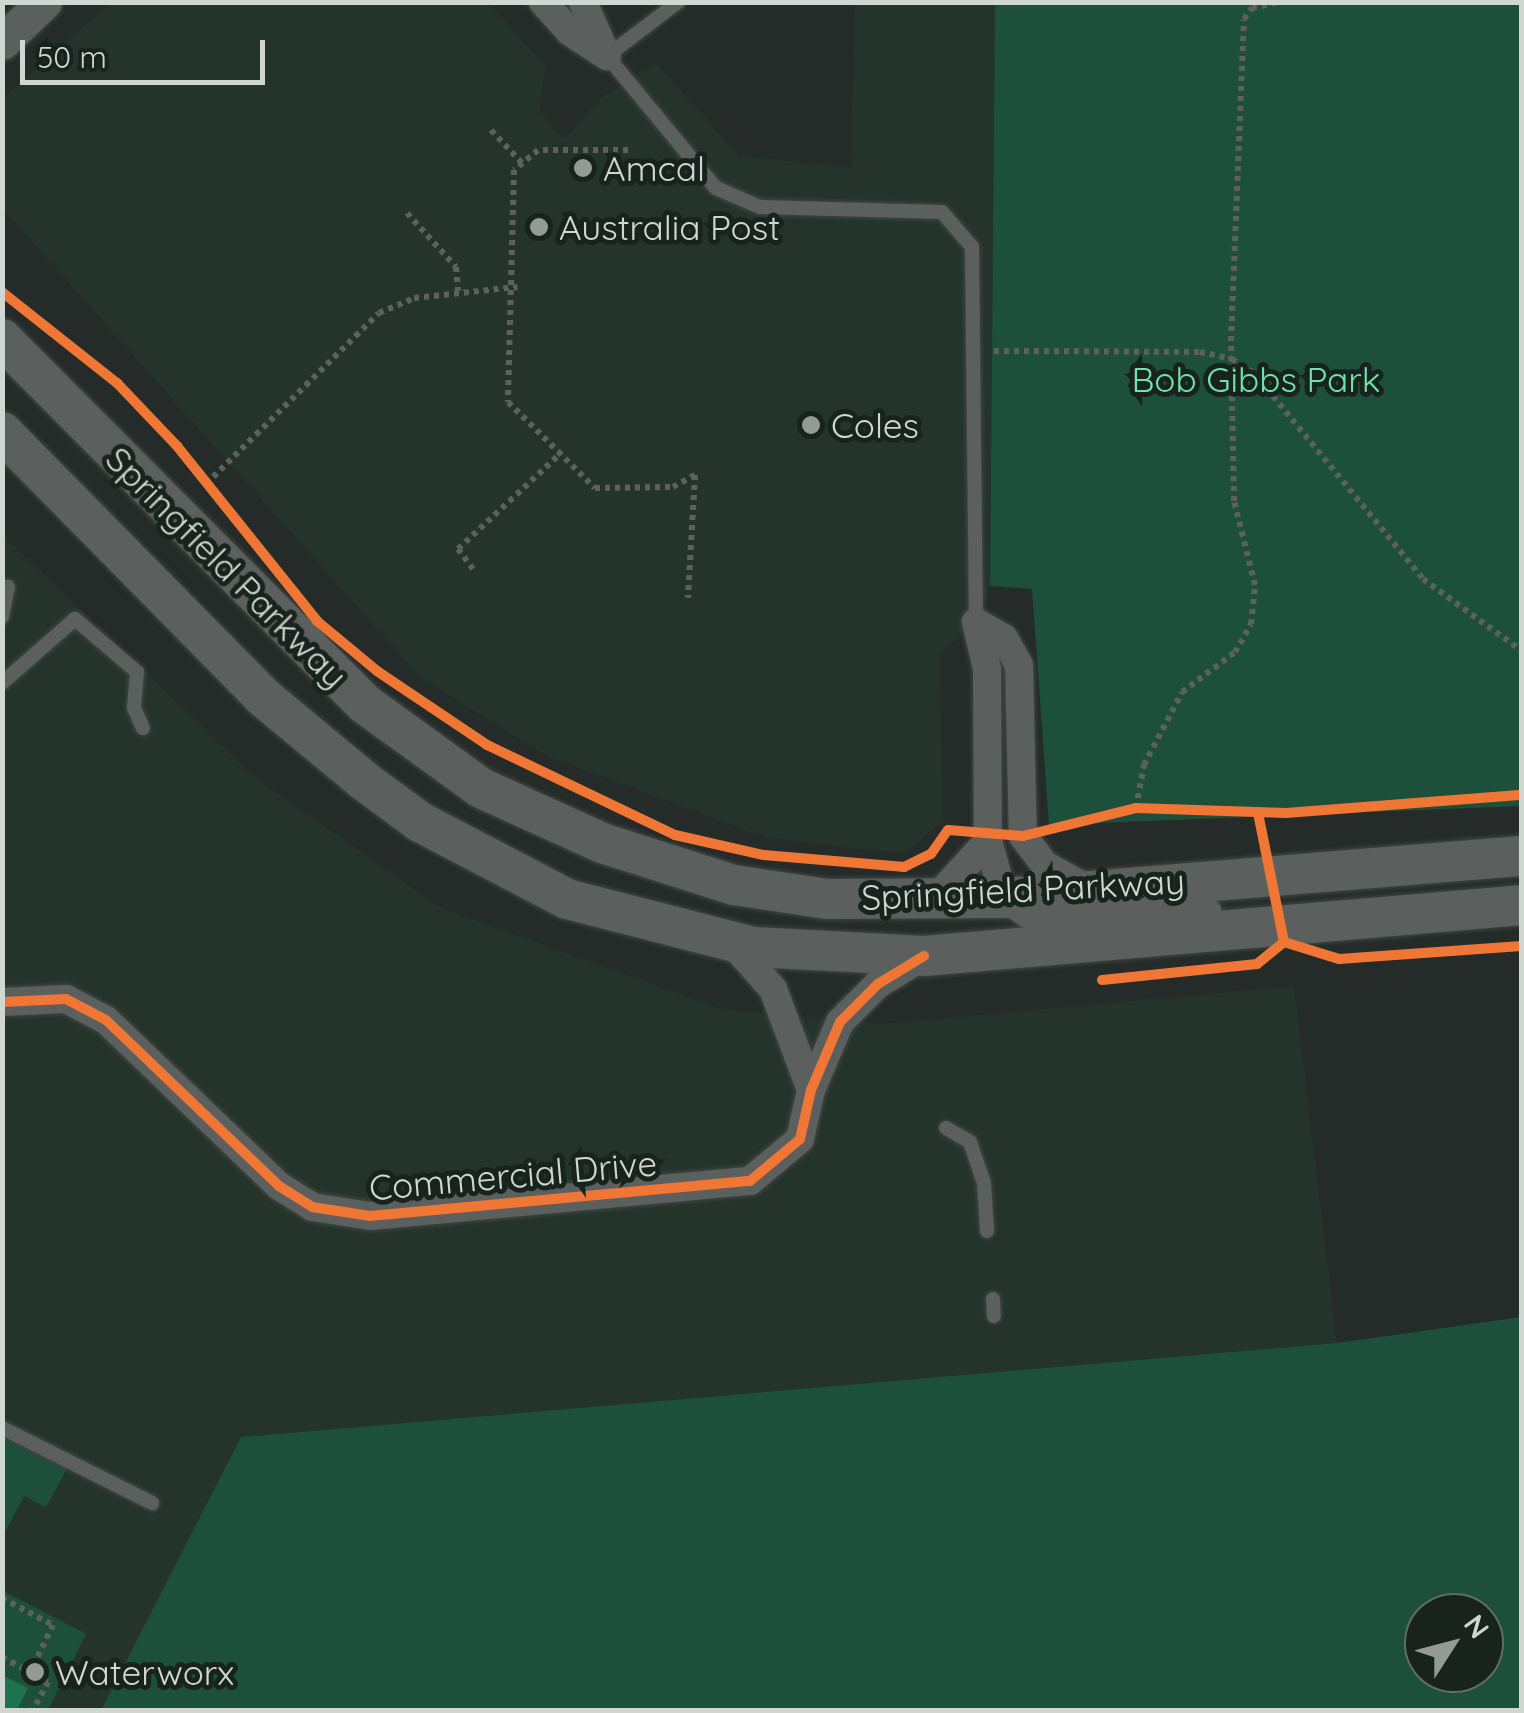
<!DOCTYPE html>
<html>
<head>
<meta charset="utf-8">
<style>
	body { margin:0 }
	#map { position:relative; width:1524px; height:1713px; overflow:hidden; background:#252b28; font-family:Quicksand,sans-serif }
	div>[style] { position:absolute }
	.built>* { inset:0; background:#24342b }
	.green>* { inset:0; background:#1d503a }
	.water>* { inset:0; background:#1d724f }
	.path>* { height:6px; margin-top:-3px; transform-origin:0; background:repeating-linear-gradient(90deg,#5c615e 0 5px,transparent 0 10px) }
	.roads { filter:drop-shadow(0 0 2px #414643) drop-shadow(0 0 2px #414643) }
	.service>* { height:14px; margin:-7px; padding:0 7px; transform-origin:7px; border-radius:7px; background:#5b5f5d }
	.minor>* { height:28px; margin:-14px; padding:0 14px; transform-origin:14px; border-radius:14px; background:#5b5f5d }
	.tertiary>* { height:35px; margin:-17.5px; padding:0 17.5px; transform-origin:17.5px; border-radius:17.5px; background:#5b5f5d }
	.secondary>* { height:40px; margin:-20px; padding:0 20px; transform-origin:20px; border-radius:20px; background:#5b5f5d }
	.cycleway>* { height:10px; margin:-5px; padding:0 5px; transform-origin:5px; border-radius:5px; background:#f07635 }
	.dots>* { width:28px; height:28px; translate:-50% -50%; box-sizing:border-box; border:5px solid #19231e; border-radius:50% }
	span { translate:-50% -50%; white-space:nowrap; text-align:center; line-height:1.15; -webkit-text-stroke:10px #19231e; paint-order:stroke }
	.poi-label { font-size:35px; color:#d0d7d3 }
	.left { translate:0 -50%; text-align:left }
	.park-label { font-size:35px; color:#6ee3ad }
	.street-label { font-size:35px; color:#d0d7d3 }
	.frame { position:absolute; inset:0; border:5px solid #d0d7d3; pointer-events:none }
	.north { position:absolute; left:1404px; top:1593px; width:100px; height:100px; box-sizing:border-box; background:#19231e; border:2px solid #626b66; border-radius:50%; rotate:54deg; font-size:28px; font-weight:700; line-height:40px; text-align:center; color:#d0d7d3 }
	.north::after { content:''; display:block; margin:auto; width:35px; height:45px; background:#949b97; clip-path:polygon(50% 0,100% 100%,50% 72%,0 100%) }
	.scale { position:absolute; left:20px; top:40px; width:245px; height:45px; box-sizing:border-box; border:5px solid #d0d7d3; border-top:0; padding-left:12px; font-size:30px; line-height:35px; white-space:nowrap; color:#d0d7d3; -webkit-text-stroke:8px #19231e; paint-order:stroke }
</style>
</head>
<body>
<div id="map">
	<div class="built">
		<div style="clip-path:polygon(110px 3px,488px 3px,546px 66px,539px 111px,564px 139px,601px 98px,656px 63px,739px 156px,851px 167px,855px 3px,995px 3px,990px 586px,976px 622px,940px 654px,943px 821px,904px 854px,767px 838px,547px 756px,420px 677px,3px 209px,2px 99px)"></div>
		<div style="clip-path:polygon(2px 534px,256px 778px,441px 908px,722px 1009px,880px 1024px,1294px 986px,1337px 1343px,241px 1437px,101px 1710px,3px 1710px)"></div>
	</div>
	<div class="green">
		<div style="clip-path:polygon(995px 3px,1521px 3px,1521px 806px,1049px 825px,1032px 589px,990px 586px)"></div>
		<div style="clip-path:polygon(evenodd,1521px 1317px,1521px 1710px,101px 1710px,241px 1437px,1337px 1343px,1521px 1317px,1484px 1613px,1484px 1673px,1424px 1673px,1424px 1613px,1484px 1613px)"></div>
		<div style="clip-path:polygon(3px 1437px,67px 1469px,46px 1507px,24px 1496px,3px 1536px)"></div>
		<div style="clip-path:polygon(2px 1590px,86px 1634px,48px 1710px,3px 1710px)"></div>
	</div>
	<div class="water">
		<div style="clip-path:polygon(2px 1675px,28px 1688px,17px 1710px,3px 1710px)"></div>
	</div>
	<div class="path">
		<div style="left:491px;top:130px;width:45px;rotate:46.8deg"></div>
		<div style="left:628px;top:150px;width:90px;rotate:180deg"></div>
		<div style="left:538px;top:150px;width:31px;rotate:140deg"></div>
		<div style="left:514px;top:170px;width:232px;rotate:91.5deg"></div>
		<div style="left:508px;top:402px;width:122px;rotate:44.7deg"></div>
		<div style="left:595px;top:488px;width:78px;rotate:-0.7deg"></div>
		<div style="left:673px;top:487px;width:25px;rotate:-29deg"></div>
		<div style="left:695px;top:475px;width:123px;rotate:93.3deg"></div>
		<div style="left:407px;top:213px;width:73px;rotate:47.8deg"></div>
		<div style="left:456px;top:267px;width:24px;rotate:85deg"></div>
		<div style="left:994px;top:351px;width:206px;rotate:0.3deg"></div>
		<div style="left:1200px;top:352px;width:33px;rotate:12deg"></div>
		<div style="left:1232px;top:359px;width:26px;rotate:32deg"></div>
		<div style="left:1254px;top:373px;width:266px;rotate:50.6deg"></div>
		<div style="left:1423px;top:579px;width:122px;rotate:36deg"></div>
		<div style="left:206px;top:484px;width:243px;rotate:-44.7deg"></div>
		<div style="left:379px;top:313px;width:38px;rotate:-23deg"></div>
		<div style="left:414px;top:298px;width:104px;rotate:-6.1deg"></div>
		<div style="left:473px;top:569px;width:25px;rotate:-127deg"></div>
		<div style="left:458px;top:549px;width:139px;rotate:-43deg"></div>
		<div style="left:1136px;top:808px;width:44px;rotate:-79.5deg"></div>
		<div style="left:1144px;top:765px;width:82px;rotate:-62.5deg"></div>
		<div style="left:1182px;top:692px;width:66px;rotate:-37deg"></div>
		<div style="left:1235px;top:652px;width:32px;rotate:-60deg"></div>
		<div style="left:1251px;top:624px;width:39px;rotate:-84deg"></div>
		<div style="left:1255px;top:585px;width:87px;rotate:-104deg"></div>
		<div style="left:1234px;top:501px;width:160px;rotate:-91.1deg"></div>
		<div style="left:1231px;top:341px;width:322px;rotate:-87.7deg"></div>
		<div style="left:1244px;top:19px;width:14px;rotate:-54deg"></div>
		<div style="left:1252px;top:8px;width:26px;rotate:-13deg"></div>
		<div style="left:2px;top:1598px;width:58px;rotate:27.9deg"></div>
		<div style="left:53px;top:1625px;width:52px;rotate:116.1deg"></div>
		<div style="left:2px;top:1657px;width:52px;rotate:28.5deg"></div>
		<div style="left:48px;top:1682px;width:32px;rotate:118deg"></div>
	</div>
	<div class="roads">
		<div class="service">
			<div style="left:678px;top:2px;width:89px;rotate:142.7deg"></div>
			<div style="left:607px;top:56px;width:171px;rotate:50.5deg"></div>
			<div style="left:716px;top:188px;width:48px;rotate:23.4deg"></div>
			<div style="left:760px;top:207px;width:182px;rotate:1.6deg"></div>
			<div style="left:942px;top:212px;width:46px;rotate:49.4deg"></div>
			<div style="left:972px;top:247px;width:375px;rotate:89.4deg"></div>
			<div style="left:2px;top:617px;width:31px;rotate:-79deg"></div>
			<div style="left:2px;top:683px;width:97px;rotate:-41.2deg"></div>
			<div style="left:75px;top:619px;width:82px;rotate:40.5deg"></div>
			<div style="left:137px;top:672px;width:36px;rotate:95deg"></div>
			<div style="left:134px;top:708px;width:22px;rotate:66deg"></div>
			<div style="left:946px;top:1128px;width:28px;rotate:30deg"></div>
			<div style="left:970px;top:1142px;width:43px;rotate:71.1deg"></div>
			<div style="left:984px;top:1183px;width:48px;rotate:86.4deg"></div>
			<div style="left:993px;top:1299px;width:17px;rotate:87deg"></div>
			<div style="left:2px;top:1428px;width:168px;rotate:26.6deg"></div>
		</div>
		<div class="minor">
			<div style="left:543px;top:2px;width:40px;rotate:48deg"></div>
			<div style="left:570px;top:32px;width:44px;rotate:33deg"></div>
			<div style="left:583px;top:2px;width:59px;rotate:66deg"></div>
			<div style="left:976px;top:622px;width:48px;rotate:76.8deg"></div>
			<div style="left:987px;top:669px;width:172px;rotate:89.7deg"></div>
			<div style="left:988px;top:841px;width:59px;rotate:74.3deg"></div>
			<div style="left:1004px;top:898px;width:29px;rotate:34deg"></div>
			<div style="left:1028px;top:914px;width:53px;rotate:9.8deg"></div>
			<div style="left:1080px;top:923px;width:128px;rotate:-4.9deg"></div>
			<div style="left:976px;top:622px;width:32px;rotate:30deg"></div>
			<div style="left:1004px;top:638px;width:31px;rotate:61deg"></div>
			<div style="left:1019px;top:665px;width:171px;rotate:88.7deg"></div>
			<div style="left:1023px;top:836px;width:36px;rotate:53deg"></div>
			<div style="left:1045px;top:865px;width:47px;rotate:29.3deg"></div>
			<div style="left:934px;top:900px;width:80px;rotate:-47.5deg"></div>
			<div style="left:730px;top:941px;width:64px;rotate:48.1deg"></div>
			<div style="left:773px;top:989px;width:108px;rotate:69.4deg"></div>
			<div style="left:2px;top:1002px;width:64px;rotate:-2.7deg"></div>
			<div style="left:66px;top:999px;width:45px;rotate:27.7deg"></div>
			<div style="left:106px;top:1020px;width:240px;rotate:43.8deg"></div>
			<div style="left:279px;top:1186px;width:39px;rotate:32deg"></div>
			<div style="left:312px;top:1207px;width:59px;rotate:8.8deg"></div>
			<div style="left:370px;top:1216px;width:382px;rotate:-5.3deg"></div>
			<div style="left:750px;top:1181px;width:65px;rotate:-40deg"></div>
			<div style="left:800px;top:1139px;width:50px;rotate:-77.3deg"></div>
			<div style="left:811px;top:1090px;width:74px;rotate:-66.9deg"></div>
			<div style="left:840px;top:1022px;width:54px;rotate:-45deg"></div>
			<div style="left:878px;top:984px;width:54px;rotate:-31.3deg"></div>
		</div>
		<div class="tertiary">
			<div style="left:2px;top:42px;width:58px;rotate:-43.6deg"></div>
		</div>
		<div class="secondary">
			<div style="left:2px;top:339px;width:515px;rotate:45.16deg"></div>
			<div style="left:365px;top:704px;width:143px;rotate:35.9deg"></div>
			<div style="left:481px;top:788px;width:133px;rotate:24.4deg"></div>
			<div style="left:602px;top:843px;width:139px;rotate:17.7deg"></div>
			<div style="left:734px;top:885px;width:94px;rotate:8.6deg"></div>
			<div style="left:827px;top:899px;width:177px;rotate:-0.3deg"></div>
			<div style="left:1004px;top:898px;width:520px;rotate:-4.64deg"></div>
			<div style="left:2px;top:432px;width:371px;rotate:45.4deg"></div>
			<div style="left:262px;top:696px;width:131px;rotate:39.7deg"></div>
			<div style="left:363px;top:780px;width:71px;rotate:36.4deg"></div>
			<div style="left:420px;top:822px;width:166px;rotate:27.6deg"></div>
			<div style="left:567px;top:899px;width:193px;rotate:14.4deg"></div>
			<div style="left:754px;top:947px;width:170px;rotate:3deg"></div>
			<div style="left:924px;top:956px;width:600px;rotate:-4.87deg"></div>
		</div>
	</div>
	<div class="cycleway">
		<div style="left:2px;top:292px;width:147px;rotate:38.4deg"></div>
		<div style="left:117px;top:383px;width:87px;rotate:46.4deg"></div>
		<div style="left:177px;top:446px;width:224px;rotate:51.3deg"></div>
		<div style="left:317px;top:621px;width:78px;rotate:39.8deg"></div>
		<div style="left:377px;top:671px;width:133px;rotate:33.9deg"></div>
		<div style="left:487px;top:745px;width:208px;rotate:25.6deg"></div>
		<div style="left:675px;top:835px;width:91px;rotate:12.7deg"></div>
		<div style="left:764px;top:855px;width:141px;rotate:4.9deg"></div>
		<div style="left:904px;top:867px;width:30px;rotate:-26deg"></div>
		<div style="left:931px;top:854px;width:29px;rotate:-55deg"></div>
		<div style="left:948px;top:830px;width:75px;rotate:4.6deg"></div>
		<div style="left:1023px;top:836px;width:116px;rotate:-13.9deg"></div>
		<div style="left:1136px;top:808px;width:150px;rotate:1.9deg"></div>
		<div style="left:1286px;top:813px;width:237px;rotate:-4.4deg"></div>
		<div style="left:1258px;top:813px;width:132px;rotate:78.6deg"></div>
		<div style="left:1102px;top:980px;width:156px;rotate:-5.9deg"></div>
		<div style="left:1257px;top:964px;width:35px;rotate:-39deg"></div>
		<div style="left:1284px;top:942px;width:58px;rotate:17.2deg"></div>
		<div style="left:1339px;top:959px;width:183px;rotate:-4.1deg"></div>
		<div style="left:2px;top:1002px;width:64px;rotate:-2.7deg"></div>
		<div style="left:66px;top:999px;width:45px;rotate:27.7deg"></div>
		<div style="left:106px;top:1020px;width:240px;rotate:43.8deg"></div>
		<div style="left:279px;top:1186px;width:39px;rotate:32deg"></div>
		<div style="left:312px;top:1207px;width:59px;rotate:8.8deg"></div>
		<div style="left:370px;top:1216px;width:382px;rotate:-5.3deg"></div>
		<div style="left:750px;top:1181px;width:65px;rotate:-40deg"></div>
		<div style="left:800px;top:1139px;width:50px;rotate:-77.3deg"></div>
		<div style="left:811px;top:1090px;width:74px;rotate:-66.9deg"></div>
		<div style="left:840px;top:1022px;width:54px;rotate:-45deg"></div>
		<div style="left:878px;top:984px;width:54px;rotate:-31.3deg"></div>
	</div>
	<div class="dots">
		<div style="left:583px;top:168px;background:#949b97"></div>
		<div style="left:539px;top:227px;background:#949b97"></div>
		<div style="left:811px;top:425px;background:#949b97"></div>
		<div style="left:35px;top:1672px;background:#949b97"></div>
	</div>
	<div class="poi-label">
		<span class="left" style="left:603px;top:168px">Amcal</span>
		<span class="left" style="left:559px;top:227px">Australia Post</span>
		<span class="left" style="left:831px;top:425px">Coles</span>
		<span class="left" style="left:55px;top:1672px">Waterworx</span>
	</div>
	<div class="park-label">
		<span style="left:1256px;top:379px">Bob Gibbs Park</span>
	</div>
	<div class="street-label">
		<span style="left:227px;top:567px;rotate:45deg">Springfield Parkway</span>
		<span style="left:1023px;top:889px;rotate:-3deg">Springfield Parkway</span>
		<span style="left:513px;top:1175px;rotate:-5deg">Commercial Drive</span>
	</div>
	<div class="frame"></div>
	<div class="north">N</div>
	<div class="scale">50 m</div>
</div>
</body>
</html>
